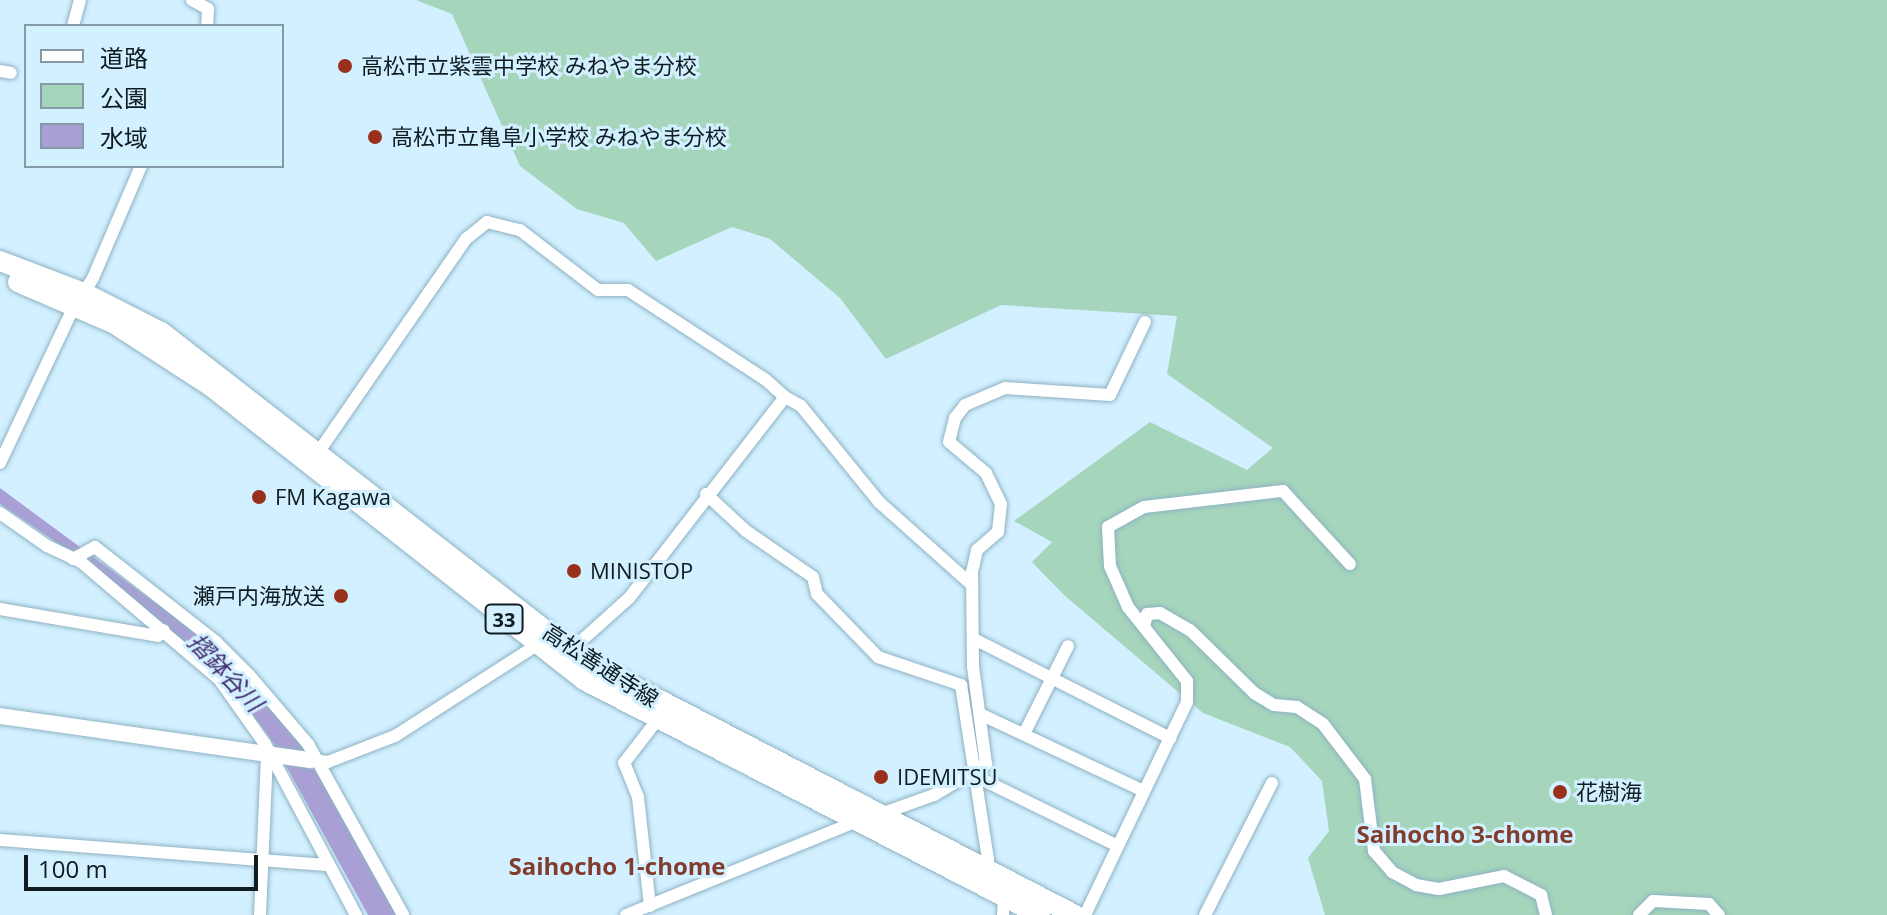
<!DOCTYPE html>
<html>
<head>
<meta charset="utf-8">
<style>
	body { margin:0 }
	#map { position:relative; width:1887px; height:915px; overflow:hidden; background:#d2f0ff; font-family:"Open Sans","Noto Sans JP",sans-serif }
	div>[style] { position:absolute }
	.green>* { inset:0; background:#a5d5bb }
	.water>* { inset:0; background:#aa9fd5 }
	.roads { filter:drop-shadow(0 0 2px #8eb2c3) drop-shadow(0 0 2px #8eb2c3) }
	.minor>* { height:12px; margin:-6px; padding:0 6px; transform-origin:6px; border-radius:6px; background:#fff }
	.tertiary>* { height:16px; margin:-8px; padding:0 8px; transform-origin:8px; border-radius:8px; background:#fff }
	.primary>* { height:20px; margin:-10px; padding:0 10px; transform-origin:10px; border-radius:10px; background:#fff }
	.dots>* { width:22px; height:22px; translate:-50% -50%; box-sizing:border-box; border:4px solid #d2f0ff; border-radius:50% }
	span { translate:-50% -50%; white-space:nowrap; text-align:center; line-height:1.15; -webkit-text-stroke:6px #d2f0ff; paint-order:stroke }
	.shield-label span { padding:2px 6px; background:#d2f0ff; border:2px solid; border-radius:6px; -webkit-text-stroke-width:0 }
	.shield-label { font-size:20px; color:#0e1c22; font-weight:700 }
	.poi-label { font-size:22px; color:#0e1c22 }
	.left { translate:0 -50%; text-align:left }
	.right { translate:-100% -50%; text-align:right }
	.street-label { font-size:22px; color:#0e1c22 }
	.water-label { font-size:24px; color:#412d6e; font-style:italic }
	.neighbourhood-label { font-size:24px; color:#823c2d; font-weight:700 }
	.legend { position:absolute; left:24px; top:24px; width:260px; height:144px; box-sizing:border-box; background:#d2f0ff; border:2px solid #849ba7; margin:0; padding:10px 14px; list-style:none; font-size:24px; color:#0e1c22 }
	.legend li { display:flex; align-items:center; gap:16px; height:40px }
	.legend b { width:40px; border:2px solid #849ba7 }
	.scale { position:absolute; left:24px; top:855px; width:234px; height:36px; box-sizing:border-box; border:4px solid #0e1c22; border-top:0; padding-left:10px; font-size:24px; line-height:28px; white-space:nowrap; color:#0e1c22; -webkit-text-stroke:6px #d2f0ff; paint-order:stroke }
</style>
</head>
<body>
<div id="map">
	<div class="green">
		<div style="clip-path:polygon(416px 0,1887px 0,1887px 915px,1325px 915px,1308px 858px,1329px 831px,1322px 781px,1290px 747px,1203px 713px,1064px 595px,1032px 562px,1052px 542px,1014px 521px,1150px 422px,1247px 470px,1273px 448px,1167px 374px,1177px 316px,1001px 305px,886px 359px,840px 298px,770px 239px,732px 227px,656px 261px,624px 223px,577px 209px,520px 166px,452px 14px)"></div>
	</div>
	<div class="water">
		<div style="clip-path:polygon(0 488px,206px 640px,256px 688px,303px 747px,396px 915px,368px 915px,274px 744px,225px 676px,103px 574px,0 504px)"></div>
	</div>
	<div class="roads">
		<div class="minor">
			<div style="left:192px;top:0;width:18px;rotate:29deg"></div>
			<div style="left:208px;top:9px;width:17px;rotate:93deg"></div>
			<div style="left:73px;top:26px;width:27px;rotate:-75deg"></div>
			<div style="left:0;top:71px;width:11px;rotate:10deg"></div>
			<div style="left:785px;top:397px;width:18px;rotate:29deg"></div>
			<div style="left:801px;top:406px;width:124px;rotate:50.9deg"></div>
			<div style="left:879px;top:502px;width:125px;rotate:41.7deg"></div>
			<div style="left:315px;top:457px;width:265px;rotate:-55.3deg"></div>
			<div style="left:466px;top:239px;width:27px;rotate:-39deg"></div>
			<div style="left:487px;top:222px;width:34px;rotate:14deg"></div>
			<div style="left:520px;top:230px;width:98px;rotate:37.6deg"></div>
			<div style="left:598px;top:290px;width:30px"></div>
			<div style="left:628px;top:290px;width:165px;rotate:33.1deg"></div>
			<div style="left:766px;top:380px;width:25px;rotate:42deg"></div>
			<div style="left:785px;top:397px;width:254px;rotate:127.8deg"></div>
			<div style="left:629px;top:598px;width:78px;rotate:138.1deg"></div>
			<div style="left:0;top:463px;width:166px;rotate:-64.7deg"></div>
			<div style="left:71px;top:313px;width:41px;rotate:-57.8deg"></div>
			<div style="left:93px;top:278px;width:122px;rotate:-66.8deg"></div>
			<div style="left:706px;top:494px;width:54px;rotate:42.8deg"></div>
			<div style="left:746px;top:531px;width:81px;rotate:34.5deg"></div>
			<div style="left:813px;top:577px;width:17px;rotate:77deg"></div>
			<div style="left:817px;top:594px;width:88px;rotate:45.9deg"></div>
			<div style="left:878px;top:657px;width:88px;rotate:18.6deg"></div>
			<div style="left:961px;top:685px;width:177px;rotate:81.2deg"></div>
			<div style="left:988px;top:860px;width:10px;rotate:114deg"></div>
			<div style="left:0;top:513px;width:57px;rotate:35.1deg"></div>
			<div style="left:47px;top:546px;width:38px;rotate:25deg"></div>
			<div style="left:81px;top:562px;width:181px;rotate:40.3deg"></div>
			<div style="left:219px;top:679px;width:80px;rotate:54.7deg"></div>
			<div style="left:265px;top:744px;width:194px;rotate:62deg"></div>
			<div style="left:73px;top:559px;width:25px;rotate:-29deg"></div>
			<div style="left:95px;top:547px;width:154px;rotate:38.1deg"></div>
			<div style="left:216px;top:642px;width:47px;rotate:45deg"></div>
			<div style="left:249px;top:675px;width:91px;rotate:49.5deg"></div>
			<div style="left:308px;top:744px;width:196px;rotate:60.9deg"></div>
			<div style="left:0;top:609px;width:160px;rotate:9.7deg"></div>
			<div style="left:158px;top:636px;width:8px;rotate:-45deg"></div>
			<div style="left:1144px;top:627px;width:13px;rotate:-77deg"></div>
			<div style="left:1147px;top:614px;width:13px;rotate:-4deg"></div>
			<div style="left:1160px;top:613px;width:34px;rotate:30deg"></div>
			<div style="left:1190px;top:630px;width:90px;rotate:44.5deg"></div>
			<div style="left:1254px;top:693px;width:23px;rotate:31deg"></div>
			<div style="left:1274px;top:705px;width:23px;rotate:5deg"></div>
			<div style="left:1297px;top:707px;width:31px;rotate:33deg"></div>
			<div style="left:1323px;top:724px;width:69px;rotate:52.6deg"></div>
			<div style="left:1365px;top:779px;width:73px;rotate:82.9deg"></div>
			<div style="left:1374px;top:851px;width:28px;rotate:49deg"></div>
			<div style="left:1392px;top:872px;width:27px;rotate:28deg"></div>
			<div style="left:1416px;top:885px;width:23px;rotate:10deg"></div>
			<div style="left:1439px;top:889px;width:66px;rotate:-11.3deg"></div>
			<div style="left:1504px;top:876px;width:42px;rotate:27.2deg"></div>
			<div style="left:1541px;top:895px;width:21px;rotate:76deg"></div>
			<div style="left:974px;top:639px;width:220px;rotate:26.8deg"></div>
			<div style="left:980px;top:714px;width:181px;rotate:25.2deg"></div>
			<div style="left:1025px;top:732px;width:96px;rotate:-63.4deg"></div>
			<div style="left:312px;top:760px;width:16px;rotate:7deg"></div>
			<div style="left:328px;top:762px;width:72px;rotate:-21.2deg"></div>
			<div style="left:395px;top:736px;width:169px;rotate:-32.7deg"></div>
			<div style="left:973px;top:775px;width:161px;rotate:26.1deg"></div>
			<div style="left:878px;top:815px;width:59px;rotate:-19.7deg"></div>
			<div style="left:934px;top:795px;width:61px;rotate:-30.8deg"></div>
			<div style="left:986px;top:764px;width:98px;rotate:-97.6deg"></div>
			<div style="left:973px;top:667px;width:95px;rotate:-90.6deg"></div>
			<div style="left:972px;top:572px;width:23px;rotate:-77deg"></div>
			<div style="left:977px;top:550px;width:28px;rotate:-41deg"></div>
			<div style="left:998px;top:532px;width:28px;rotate:-84deg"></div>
			<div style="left:1001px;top:504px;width:34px;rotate:-116deg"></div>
			<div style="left:986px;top:473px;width:48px;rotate:-140deg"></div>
			<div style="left:949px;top:442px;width:25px;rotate:-76deg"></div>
			<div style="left:955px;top:418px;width:16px;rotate:-52deg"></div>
			<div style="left:965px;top:405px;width:43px;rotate:-23deg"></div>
			<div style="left:1005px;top:388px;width:105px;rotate:3.8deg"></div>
			<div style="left:1110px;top:395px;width:81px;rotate:-64.4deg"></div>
			<div style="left:0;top:840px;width:327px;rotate:4.4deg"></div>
			<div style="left:650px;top:906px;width:110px;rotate:-96.3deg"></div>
			<div style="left:638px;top:797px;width:37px;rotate:-112deg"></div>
			<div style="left:624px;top:763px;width:56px;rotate:-52.3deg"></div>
			<div style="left:260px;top:915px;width:161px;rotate:-87.5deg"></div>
			<div style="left:626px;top:915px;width:253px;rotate:-22.1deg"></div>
			<div style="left:1003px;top:915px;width:18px;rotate:-87deg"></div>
			<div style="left:1085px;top:915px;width:236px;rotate:-64.4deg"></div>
			<div style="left:1187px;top:702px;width:21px;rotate:-90deg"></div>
			<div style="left:1187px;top:681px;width:95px;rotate:-128.6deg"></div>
			<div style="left:1128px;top:607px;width:45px;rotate:-113.7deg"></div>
			<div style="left:1110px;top:566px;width:39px;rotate:-93deg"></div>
			<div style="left:1108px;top:527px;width:41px;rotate:-29.1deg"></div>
			<div style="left:1144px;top:507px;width:140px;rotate:-6.6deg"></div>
			<div style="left:1283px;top:491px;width:99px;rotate:47.5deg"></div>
			<div style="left:1205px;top:915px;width:148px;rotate:-63.1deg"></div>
			<div style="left:1639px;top:915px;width:20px;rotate:-45deg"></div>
			<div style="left:1653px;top:901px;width:56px;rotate:3.1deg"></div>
			<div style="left:1709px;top:904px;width:15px;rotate:48deg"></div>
		</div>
		<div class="tertiary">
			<div style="left:0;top:716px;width:314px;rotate:8.1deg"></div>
		</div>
		<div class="primary">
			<div style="left:0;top:261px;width:90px;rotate:20.9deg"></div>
			<div style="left:84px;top:293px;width:86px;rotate:26.9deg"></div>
			<div style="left:161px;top:332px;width:538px;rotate:37.83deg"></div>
			<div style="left:586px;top:662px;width:551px;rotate:27.36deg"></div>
			<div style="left:18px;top:282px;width:106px;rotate:23.4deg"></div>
			<div style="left:115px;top:324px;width:116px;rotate:33deg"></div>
			<div style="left:212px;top:387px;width:474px;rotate:38.2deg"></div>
			<div style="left:584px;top:680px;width:513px;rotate:27.26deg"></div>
		</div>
	</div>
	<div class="dots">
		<div style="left:345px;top:66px;background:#99301b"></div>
		<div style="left:375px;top:137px;background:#99301b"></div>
		<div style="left:259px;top:497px;background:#99301b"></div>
		<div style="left:574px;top:571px;background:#99301b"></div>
		<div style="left:341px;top:596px;background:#99301b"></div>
		<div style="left:881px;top:777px;background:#99301b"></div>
		<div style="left:1560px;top:792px;background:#99301b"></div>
	</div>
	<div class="shield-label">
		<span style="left:504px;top:619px">33</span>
	</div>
	<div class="poi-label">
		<span class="left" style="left:361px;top:66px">高松市立紫雲中学校 みねやま分校</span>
		<span class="left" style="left:391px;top:137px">高松市立亀阜小学校 みねやま分校</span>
		<span class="left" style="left:275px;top:497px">FM Kagawa</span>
		<span class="left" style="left:590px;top:571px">MINISTOP</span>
		<span class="right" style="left:325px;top:596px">瀬戸内海放送</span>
		<span class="left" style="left:897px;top:777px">IDEMITSU</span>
		<span class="left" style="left:1576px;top:792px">花樹海</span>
	</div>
	<div class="street-label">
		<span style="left:601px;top:665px;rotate:33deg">高松善通寺線</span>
	</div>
	<div class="water-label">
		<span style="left:226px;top:672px;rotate:47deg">摺鉢谷川</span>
	</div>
	<div class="neighbourhood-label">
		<span style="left:1465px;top:834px">Saihocho 3-chome</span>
		<span style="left:617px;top:866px">Saihocho 1-chome</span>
	</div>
	<ul class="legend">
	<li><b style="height:10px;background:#fff"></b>道路</li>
	<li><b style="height:22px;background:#a5d5bb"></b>公園</li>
	<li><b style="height:22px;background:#aa9fd5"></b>水域</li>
	</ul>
	<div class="scale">100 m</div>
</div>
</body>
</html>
